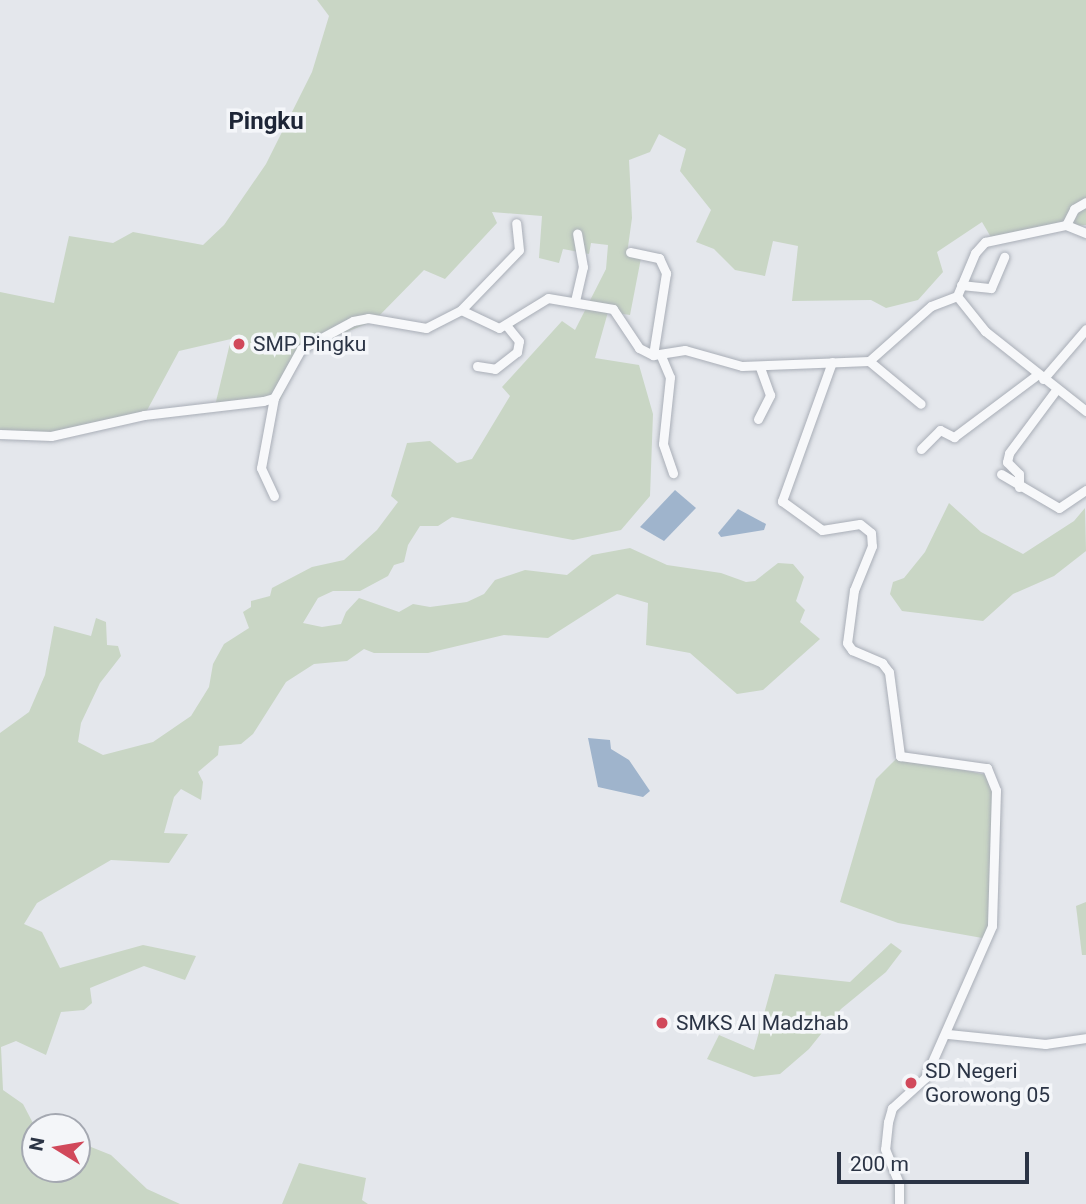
<!DOCTYPE html>
<html>
<head>
<meta charset="utf-8">
<style>
	body { margin:0 }
	#map { position:relative; width:1086px; height:1204px; overflow:hidden; background:#e4e7ec; font-family:Roboto,sans-serif }
	div>[style] { position:absolute }
	.green>* { inset:0; background:#c9d6c5 }
	.water>* { inset:0; background:#9fb4cc }
	.roads { filter:drop-shadow(0 0 2px #a9aeb7) drop-shadow(0 0 2px #a9aeb7) }
	.minor>* { height:9px; margin:-4.5px; padding:0 4.5px; transform-origin:4.5px; border-radius:4.5px; background:#f7f8fa }
	.dots>* { width:19px; height:19px; translate:-50% -50%; box-sizing:border-box; border:4px solid #f4f6f9; border-radius:50% }
	span { translate:-50% -50%; white-space:nowrap; text-align:center; line-height:1.15; -webkit-text-stroke:7px #f4f6f9; paint-order:stroke }
	.poi-label { font-size:21px; color:#2b3445 }
	.left { translate:0 -50%; text-align:left }
	.quarter-label { font-size:24px; color:#1d2536; font-weight:700 }
	.north { position:absolute; left:21px; top:1113px; width:70px; height:70px; box-sizing:border-box; background:#f4f6f9; border:2px solid #a4a8b1; border-radius:50%; rotate:281deg; font-size:19px; font-weight:700; line-height:28px; text-align:center; color:#2b3445 }
	.north::after { content:''; display:block; margin:auto; width:24px; height:32px; background:#d1495b; clip-path:polygon(50% 0,100% 100%,50% 72%,0 100%) }
	.scale { position:absolute; left:837px; top:1152px; width:192px; height:32px; box-sizing:border-box; border:4px solid #2b3445; border-top:0; padding-left:9px; font-size:21px; line-height:24px; white-space:nowrap; color:#2b3445; -webkit-text-stroke:5px #f4f6f9; paint-order:stroke }
</style>
</head>
<body>
<div id="map">
	<div class="green">
		<div style="clip-path:polygon(317px 0,1086px 0,1086px 225px,1059px 227px,995px 244px,982px 222px,937px 252px,943px 272px,918px 300px,886px 308px,871px 300px,792px 301px,798px 246px,773px 241px,765px 276px,735px 270px,714px 249px,696px 242px,711px 210px,680px 171px,686px 149px,659px 134px,650px 152px,629px 160px,632px 218px,627px 254px,641px 258px,630px 315px,608px 312px,595px 358px,639px 365px,653px 414px,650px 496px,621px 530px,573px 540px,452px 517px,438px 526px,420px 526px,408px 545px,404px 562px,394px 565px,388px 576px,360px 591px,333px 591px,318px 598px,303px 623px,322px 627px,341px 624px,346px 612px,359px 598px,399px 612px,413px 604px,430px 607px,467px 602px,484px 594px,495px 580px,525px 570px,567px 575px,592px 555px,630px 548px,667px 565px,721px 573px,746px 582px,755px 581px,778px 563px,793px 564px,804px 577px,796px 601px,805px 610px,800px 622px,820px 639px,763px 690px,737px 694px,690px 653px,646px 645px,648px 603px,617px 594px,548px 638px,504px 635px,428px 653px,374px 653px,364px 649px,347px 661px,314px 664px,286px 682px,253px 734px,241px 744px,219px 746px,218px 755px,198px 772px,203px 782px,201px 800px,181px 789px,174px 797px,164px 833px,188px 834px,169px 863px,111px 860px,37px 903px,24px 924px,42px 932px,60px 968px,143px 945px,196px 956px,185px 980px,144px 966px,90px 988px,92px 1003px,84px 1010px,61px 1012px,46px 1055px,16px 1041px,1px 1047px,3px 1090px,23px 1104px,35px 1127px,35px 1169px,77px 1170px,91px 1147px,111px 1155px,147px 1189px,180px 1204px,0 1204px,0 733px,29px 712px,45px 675px,54px 626px,91px 636px,96px 618px,106px 622px,107px 645px,118px 646px,121px 656px,100px 683px,81px 723px,78px 742px,103px 755px,153px 742px,191px 716px,209px 687px,213px 664px,224px 644px,249px 628px,243px 612px,251px 607px,251px 601px,270px 596px,272px 588px,312px 567px,344px 560px,377px 530px,398px 502px,391px 496px,407px 443px,430px 441px,457px 463px,472px 459px,510px 396px,502px 387px,562px 321px,575px 330px,606px 269px,608px 245px,591px 243px,589px 254px,563px 249px,559px 263px,539px 258px,542px 216px,492px 212px,497px 223px,445px 279px,424px 270px,374px 321px,304px 349px,280px 400px,214px 410px,231px 339px,179px 351px,144px 416px,41px 436px,0 432px,0 292px,54px 303px,69px 236px,113px 243px,133px 232px,203px 245px,224px 225px,266px 164px,312px 72px,329px 16px)"></div>
		<div style="clip-path:polygon(949px 503px,981px 532px,1023px 554px,1074px 521px,1085px 508px,1086px 551px,1054px 576px,1013px 594px,983px 621px,902px 611px,890px 594px,893px 582px,904px 578px,925px 552px)"></div>
		<div style="clip-path:polygon(903px 752px,928px 762px,995px 777px,988px 939px,898px 923px,840px 902px,876px 779px)"></div>
		<div style="clip-path:polygon(1086px 902px,1086px 955px,1082px 955px,1076px 906px)"></div>
		<div style="clip-path:polygon(891px 943px,902px 951px,886px 972px,841px 1009px,809px 1049px,780px 1074px,754px 1077px,707px 1059px,719px 1035px,754px 1050px,775px 974px,850px 982px)"></div>
		<div style="clip-path:polygon(299px 1163px,366px 1178px,362px 1200px,368px 1204px,282px 1204px)"></div>
	</div>
	<div class="water">
		<div style="clip-path:polygon(675px 490px,696px 508px,664px 541px,640px 527px)"></div>
		<div style="clip-path:polygon(738px 509px,766px 524px,764px 530px,721px 537px,718px 533px)"></div>
		<div style="clip-path:polygon(588px 738px,610px 740px,611px 749px,629px 760px,650px 791px,643px 797px,598px 787px)"></div>
	</div>
	<div class="roads">
		<div class="minor">
			<div style="left:1066px;top:225px;width:22px;rotate:22deg"></div>
			<div style="left:630px;top:252px;width:30px;rotate:12deg"></div>
			<div style="left:659px;top:258px;width:17px;rotate:65deg"></div>
			<div style="left:666px;top:273px;width:83px;rotate:99deg"></div>
			<div style="left:961px;top:285px;width:30px;rotate:6deg"></div>
			<div style="left:991px;top:288px;width:34px;rotate:-67deg"></div>
			<div style="left:957px;top:296px;width:45px;rotate:51.3deg"></div>
			<div style="left:985px;top:331px;width:129px;rotate:38.4deg"></div>
			<div style="left:575px;top:301px;width:35px;rotate:-77deg"></div>
			<div style="left:583px;top:267px;width:34px;rotate:-100deg"></div>
			<div style="left:461px;top:310px;width:83px;rotate:-46deg"></div>
			<div style="left:519px;top:250px;width:27px;rotate:-96deg"></div>
			<div style="left:661px;top:356px;width:23px;rotate:67deg"></div>
			<div style="left:670px;top:377px;width:67px;rotate:96deg"></div>
			<div style="left:663px;top:444px;width:31px;rotate:71deg"></div>
			<div style="left:869px;top:361px;width:67px;rotate:39.6deg"></div>
			<div style="left:832px;top:362px;width:148px;rotate:109.8deg"></div>
			<div style="left:782px;top:501px;width:49px;rotate:35.9deg"></div>
			<div style="left:822px;top:530px;width:38px;rotate:-9deg"></div>
			<div style="left:860px;top:524px;width:14px;rotate:39deg"></div>
			<div style="left:871px;top:533px;width:13px;rotate:86deg"></div>
			<div style="left:872px;top:546px;width:48px;rotate:112.2deg"></div>
			<div style="left:854px;top:590px;width:53px;rotate:97.5deg"></div>
			<div style="left:847px;top:643px;width:9px;rotate:54deg"></div>
			<div style="left:852px;top:650px;width:33px;rotate:23deg"></div>
			<div style="left:882px;top:663px;width:11px;rotate:52deg"></div>
			<div style="left:889px;top:672px;width:85px;rotate:82.5deg"></div>
			<div style="left:900px;top:756px;width:88px;rotate:7.9deg"></div>
			<div style="left:987px;top:768px;width:24px;rotate:68deg"></div>
			<div style="left:996px;top:790px;width:136px;rotate:91.7deg"></div>
			<div style="left:992px;top:926px;width:166px;rotate:113.8deg"></div>
			<div style="left:925px;top:1078px;width:45px;rotate:137.7deg"></div>
			<div style="left:892px;top:1108px;width:15px;rotate:106deg"></div>
			<div style="left:888px;top:1122px;width:27px;rotate:96deg"></div>
			<div style="left:885px;top:1149px;width:37px;rotate:68deg"></div>
			<div style="left:899px;top:1183px;width:21px;rotate:90deg"></div>
			<div style="left:477px;top:366px;width:18px;rotate:9deg"></div>
			<div style="left:495px;top:369px;width:28px;rotate:-38deg"></div>
			<div style="left:517px;top:352px;width:11px;rotate:-80deg"></div>
			<div style="left:519px;top:341px;width:19px;rotate:-129deg"></div>
			<div style="left:1043px;top:379px;width:66px;rotate:-49.3deg"></div>
			<div style="left:758px;top:419px;width:27px;rotate:-63deg"></div>
			<div style="left:770px;top:395px;width:30px;rotate:-110deg"></div>
			<div style="left:0;top:434px;width:51px;rotate:2.2deg"></div>
			<div style="left:51px;top:436px;width:95px;rotate:-12.7deg"></div>
			<div style="left:144px;top:415px;width:120px;rotate:-6.7deg"></div>
			<div style="left:263px;top:401px;width:11px;rotate:-15deg"></div>
			<div style="left:274px;top:398px;width:56px;rotate:-61.1deg"></div>
			<div style="left:301px;top:349px;width:59px;rotate:-28.3deg"></div>
			<div style="left:353px;top:321px;width:15px;rotate:-11deg"></div>
			<div style="left:368px;top:318px;width:59px;rotate:9.8deg"></div>
			<div style="left:426px;top:328px;width:39px;rotate:-27deg"></div>
			<div style="left:461px;top:310px;width:42px;rotate:25.3deg"></div>
			<div style="left:499px;top:328px;width:57px;rotate:-31.5deg"></div>
			<div style="left:548px;top:298px;width:66px;rotate:9.6deg"></div>
			<div style="left:613px;top:309px;width:47px;rotate:56.3deg"></div>
			<div style="left:639px;top:348px;width:16px;rotate:27deg"></div>
			<div style="left:653px;top:355px;width:32px;rotate:-9deg"></div>
			<div style="left:685px;top:350px;width:59px;rotate:15.7deg"></div>
			<div style="left:742px;top:366px;width:127px;rotate:-2.3deg"></div>
			<div style="left:869px;top:361px;width:83px;rotate:-41.6deg"></div>
			<div style="left:931px;top:306px;width:28px;rotate:-21deg"></div>
			<div style="left:957px;top:296px;width:47px;rotate:-67.3deg"></div>
			<div style="left:975px;top:253px;width:15px;rotate:-48deg"></div>
			<div style="left:985px;top:242px;width:83px;rotate:-11.9deg"></div>
			<div style="left:1066px;top:225px;width:18px;rotate:-63deg"></div>
			<div style="left:1074px;top:209px;width:14px;rotate:-30deg"></div>
			<div style="left:921px;top:449px;width:27px;rotate:-45deg"></div>
			<div style="left:940px;top:430px;width:16px;rotate:27deg"></div>
			<div style="left:954px;top:437px;width:104px;rotate:-36.8deg"></div>
			<div style="left:1001px;top:474px;width:67px;rotate:30.4deg"></div>
			<div style="left:1059px;top:508px;width:32px;rotate:-34deg"></div>
			<div style="left:1019px;top:487px;width:13px;rotate:-90deg"></div>
			<div style="left:1019px;top:474px;width:17px;rotate:-135deg"></div>
			<div style="left:1007px;top:462px;width:9px;rotate:-77deg"></div>
			<div style="left:1009px;top:453px;width:79px;rotate:-53.3deg"></div>
			<div style="left:274px;top:496px;width:31px;rotate:-115deg"></div>
			<div style="left:261px;top:468px;width:71px;rotate:-79.5deg"></div>
			<div style="left:948px;top:1034px;width:98px;rotate:5.9deg"></div>
			<div style="left:1045px;top:1044px;width:41px;rotate:-8.3deg"></div>
		</div>
	</div>
	<div class="dots">
		<div style="left:239px;top:344px;background:#d1495b"></div>
		<div style="left:662px;top:1023px;background:#d1495b"></div>
		<div style="left:911px;top:1083px;background:#d1495b"></div>
	</div>
	<div class="poi-label">
		<span class="left" style="left:253px;top:344px">SMP Pingku</span>
		<span class="left" style="left:676px;top:1023px">SMKS Al Madzhab</span>
		<span class="left" style="left:925px;top:1083px">SD Negeri<br>Gorowong 05</span>
	</div>
	<div class="quarter-label">
		<span style="left:266px;top:122px">Pingku</span>
	</div>
	<div class="north">N</div>
	<div class="scale">200 m</div>
</div>
</body>
</html>
